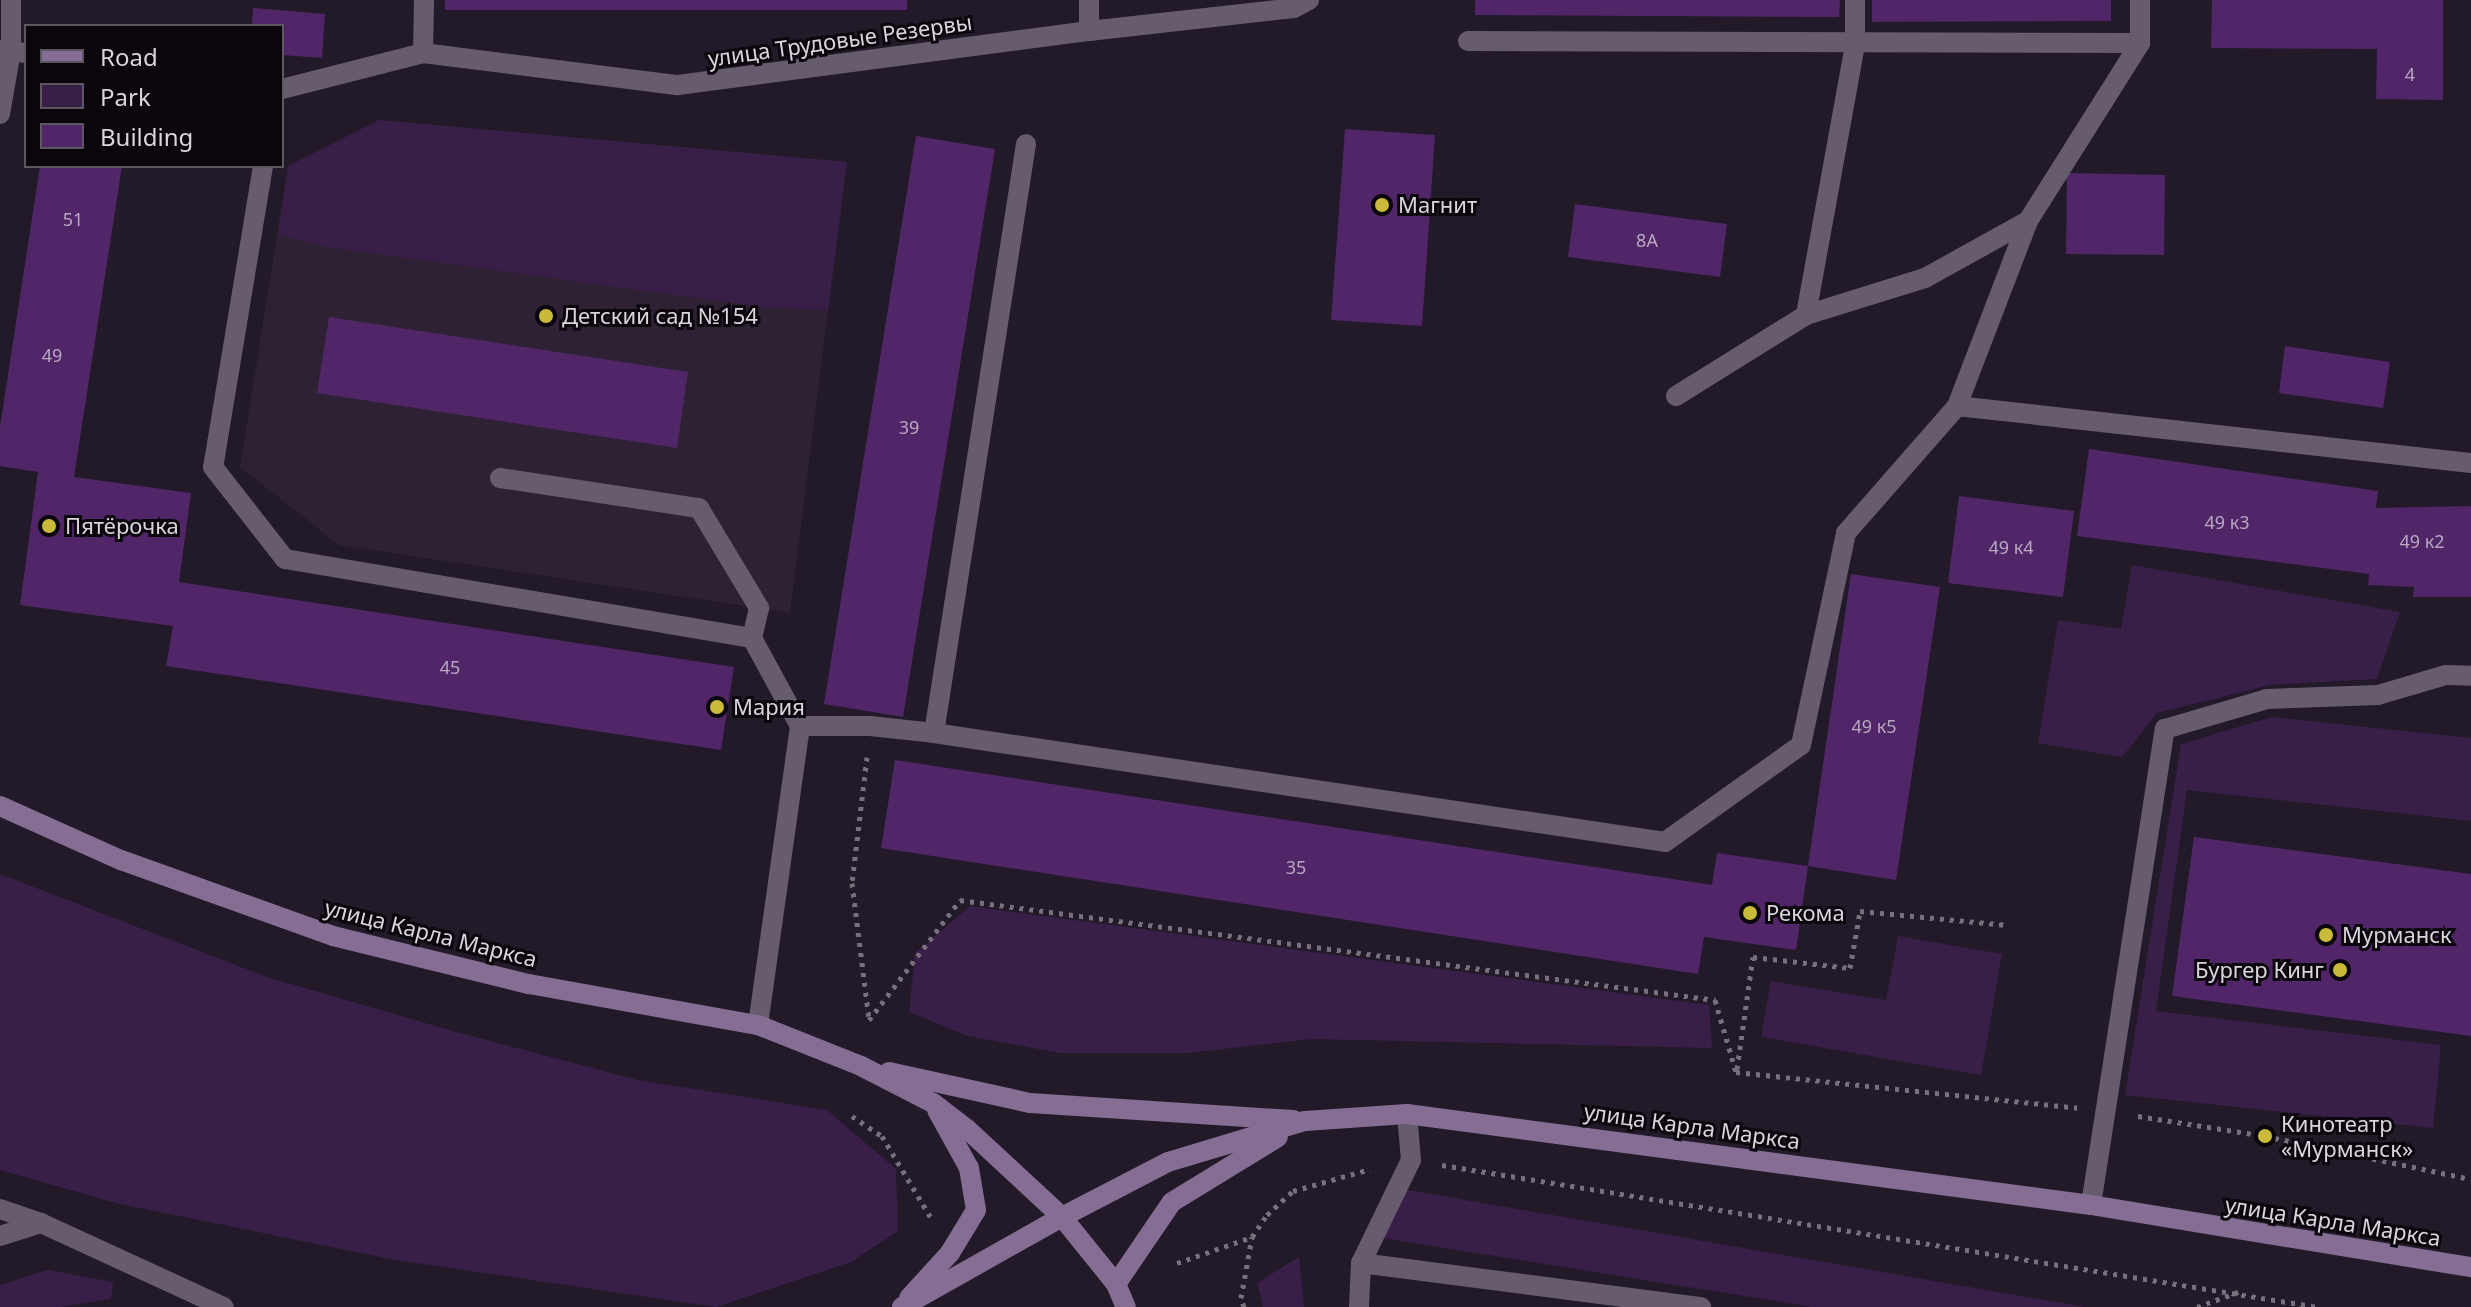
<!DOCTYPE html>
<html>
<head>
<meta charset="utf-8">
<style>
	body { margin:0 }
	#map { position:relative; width:2471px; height:1307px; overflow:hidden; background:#221a28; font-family:"Noto Sans",sans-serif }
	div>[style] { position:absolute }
	.built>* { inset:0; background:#2d2133 }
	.green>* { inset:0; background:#391e48 }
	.building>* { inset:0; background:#512668 }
	.path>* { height:5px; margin-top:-2.5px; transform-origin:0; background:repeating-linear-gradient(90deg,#78717d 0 4px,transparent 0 10px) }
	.lane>* { height:20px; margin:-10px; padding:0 10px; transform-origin:10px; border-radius:10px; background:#675c6d }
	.street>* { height:20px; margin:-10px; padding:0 10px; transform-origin:10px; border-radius:10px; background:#675c6d }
	.secondary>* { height:20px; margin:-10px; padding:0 10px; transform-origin:10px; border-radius:10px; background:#856d93 }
	.dots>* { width:22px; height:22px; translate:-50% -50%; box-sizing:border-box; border:4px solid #0a060c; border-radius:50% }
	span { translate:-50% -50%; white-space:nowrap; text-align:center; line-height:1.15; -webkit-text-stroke:6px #0a060c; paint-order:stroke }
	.number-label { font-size:18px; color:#b8a8c0 }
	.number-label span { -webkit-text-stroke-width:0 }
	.street-label { font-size:22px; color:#dad4de }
	.poi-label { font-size:22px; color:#dad4de }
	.left { translate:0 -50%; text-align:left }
	.right { translate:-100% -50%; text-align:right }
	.legend { position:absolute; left:24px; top:24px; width:260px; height:144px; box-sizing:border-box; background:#0a060c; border:2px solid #5d5860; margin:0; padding:10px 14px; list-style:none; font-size:24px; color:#dad4de }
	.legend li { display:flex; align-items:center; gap:16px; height:40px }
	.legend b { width:40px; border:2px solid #5d5860 }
</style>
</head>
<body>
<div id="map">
	<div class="built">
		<div style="clip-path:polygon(379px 120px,847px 162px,790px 613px,339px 545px,240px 467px,288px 166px)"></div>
	</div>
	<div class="green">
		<div style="clip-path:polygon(379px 120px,847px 162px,828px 310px,769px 308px,327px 247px,278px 235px,288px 166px)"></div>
		<div style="clip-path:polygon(2132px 565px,2400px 612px,2377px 679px,2270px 685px,2157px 713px,2122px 757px,2038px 743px,2058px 620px,2121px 629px)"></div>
		<div style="clip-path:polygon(2272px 717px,2471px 738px,2471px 821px,2187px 790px,2156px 1011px,2441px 1045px,2433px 1128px,2125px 1095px,2181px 744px)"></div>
		<div style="clip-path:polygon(0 874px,267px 977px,456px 1032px,638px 1080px,827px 1110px,896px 1169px,898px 1231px,851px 1262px,716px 1307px,396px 1260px,120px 1204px,0 1170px)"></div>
		<div style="clip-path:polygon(970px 906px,1709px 1005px,1712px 1048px,1311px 1039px,1188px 1053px,1060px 1053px,968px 1036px,909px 1012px,915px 953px)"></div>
		<div style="clip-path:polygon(1898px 936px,2002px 954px,1981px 1075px,1761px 1037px,1771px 981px,1886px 1000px)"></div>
		<div style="clip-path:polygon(1402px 1189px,2085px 1307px,1812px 1307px,1383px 1238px)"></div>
		<div style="clip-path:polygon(1299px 1257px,1304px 1307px,1263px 1307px,1257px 1283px)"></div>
		<div style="clip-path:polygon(48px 1270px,113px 1282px,111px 1299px,60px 1307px,0 1307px,0 1285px)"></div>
	</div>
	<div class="building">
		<div style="clip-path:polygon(445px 0,907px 0,907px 10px,445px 10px)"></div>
		<div style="clip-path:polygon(1475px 0,1840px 0,1839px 17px,1475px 15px)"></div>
		<div style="clip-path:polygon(1872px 0,2111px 0,2111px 21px,1872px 22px)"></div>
		<div style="clip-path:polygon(2212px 0,2443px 0,2443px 100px,2376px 99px,2377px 49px,2211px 48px)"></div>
		<div style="clip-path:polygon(253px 8px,325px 14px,322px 58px,282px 55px,282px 26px,252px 26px)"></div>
		<div style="clip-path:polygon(1345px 129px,1435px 135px,1422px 326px,1331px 320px)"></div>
		<div style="clip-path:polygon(916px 136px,995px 149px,903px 717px,824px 704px)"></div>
		<div style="clip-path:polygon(40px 166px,122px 166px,74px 477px,191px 493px,179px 582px,734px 667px,721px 750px,166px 666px,173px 626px,20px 605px,38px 472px,0 466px,0 427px)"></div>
		<div style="clip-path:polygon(2067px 173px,2165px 175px,2164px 255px,2066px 254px)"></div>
		<div style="clip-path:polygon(1575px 204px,1727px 224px,1720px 277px,1568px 257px)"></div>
		<div style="clip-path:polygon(329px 317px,688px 372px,677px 448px,317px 393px)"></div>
		<div style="clip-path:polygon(2285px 346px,2390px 362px,2383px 408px,2279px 393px)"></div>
		<div style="clip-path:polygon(2089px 449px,2378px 491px,2376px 508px,2471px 506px,2471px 597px,2413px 597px,2414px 587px,2368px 585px,2369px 574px,2077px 536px)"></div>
		<div style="clip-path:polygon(1959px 496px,2074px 511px,2063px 597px,1948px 583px)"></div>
		<div style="clip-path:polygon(1851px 574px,1940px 587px,1896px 880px,1808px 866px)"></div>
		<div style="clip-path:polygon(895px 760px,1712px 885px,1717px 853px,1808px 866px,1796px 950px,1704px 937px,1698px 974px,881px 848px)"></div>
		<div style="clip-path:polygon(2194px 837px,2471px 874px,2471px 1036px,2172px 996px)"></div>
	</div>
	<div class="path">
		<div style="left:867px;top:757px;width:127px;rotate:96.8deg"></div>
		<div style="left:852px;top:883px;width:138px;rotate:82.9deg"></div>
		<div style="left:869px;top:1020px;width:151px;rotate:-52.8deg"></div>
		<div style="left:960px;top:900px;width:762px;rotate:7.54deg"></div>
		<div style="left:1715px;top:1000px;width:75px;rotate:73.7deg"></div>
		<div style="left:1736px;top:1072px;width:343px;rotate:6deg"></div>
		<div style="left:1737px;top:1069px;width:113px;rotate:-81.9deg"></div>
		<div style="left:1753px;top:957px;width:98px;rotate:6.5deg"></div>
		<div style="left:1850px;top:968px;width:58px;rotate:-80deg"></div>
		<div style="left:1860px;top:911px;width:148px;rotate:5.4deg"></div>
		<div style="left:852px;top:1116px;width:36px;rotate:34deg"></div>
		<div style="left:882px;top:1136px;width:96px;rotate:59.1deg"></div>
		<div style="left:2138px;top:1116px;width:129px;rotate:8.9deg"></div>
		<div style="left:2265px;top:1136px;width:210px;rotate:11.8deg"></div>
		<div style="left:1442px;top:1165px;width:887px;rotate:9.21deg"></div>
		<div style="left:1177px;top:1263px;width:79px;rotate:-19.1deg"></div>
		<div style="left:1244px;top:1307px;width:9px;rotate:-108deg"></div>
		<div style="left:1241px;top:1298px;width:62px;rotate:-79.8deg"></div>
		<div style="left:1252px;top:1237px;width:27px;rotate:-56deg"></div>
		<div style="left:1267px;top:1215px;width:35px;rotate:-43deg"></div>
		<div style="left:1293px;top:1191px;width:80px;rotate:-15.9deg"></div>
		<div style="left:2197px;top:1307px;width:44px;rotate:-20.1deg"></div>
	</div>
	<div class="lane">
		<div style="left:1089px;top:0;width:31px;rotate:90deg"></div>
		<div style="left:1855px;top:0;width:45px;rotate:90deg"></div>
		<div style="left:1855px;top:45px;width:274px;rotate:100.3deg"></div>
		<div style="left:1806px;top:315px;width:125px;rotate:-17.3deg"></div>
		<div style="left:1925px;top:278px;width:118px;rotate:-29deg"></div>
		<div style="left:1468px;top:41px;width:672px;rotate:0.17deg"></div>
		<div style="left:0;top:50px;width:11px;rotate:5deg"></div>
		<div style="left:11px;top:51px;width:51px;rotate:-90deg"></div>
		<div style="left:282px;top:89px;width:146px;rotate:-14.3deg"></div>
		<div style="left:423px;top:53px;width:53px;rotate:-88.9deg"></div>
		<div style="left:0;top:114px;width:64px;rotate:-80.1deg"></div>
		<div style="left:11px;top:51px;width:15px;rotate:8deg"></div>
		<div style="left:263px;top:166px;width:305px;rotate:99.4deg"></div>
		<div style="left:213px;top:467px;width:117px;rotate:52deg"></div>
		<div style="left:285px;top:559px;width:474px;rotate:9.6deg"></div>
		<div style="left:752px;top:638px;width:100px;rotate:61.4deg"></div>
		<div style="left:1676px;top:396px;width:153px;rotate:-31.9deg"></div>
		<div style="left:1957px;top:406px;width:517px;rotate:6.33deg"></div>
		<div style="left:500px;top:478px;width:201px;rotate:8.6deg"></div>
		<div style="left:699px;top:508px;width:117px;rotate:59deg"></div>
		<div style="left:759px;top:608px;width:31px;rotate:103deg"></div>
		<div style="left:934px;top:733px;width:596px;rotate:-81.12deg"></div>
		<div style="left:758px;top:1025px;width:302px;rotate:-82deg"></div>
		<div style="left:800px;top:726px;width:70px"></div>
		<div style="left:870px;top:726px;width:64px;rotate:6.2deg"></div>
		<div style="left:934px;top:733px;width:739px;rotate:8.48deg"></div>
		<div style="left:1665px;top:842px;width:167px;rotate:-35.5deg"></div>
		<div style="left:1801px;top:745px;width:217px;rotate:-78deg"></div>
		<div style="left:1846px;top:533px;width:169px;rotate:-48.8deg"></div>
		<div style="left:1957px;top:406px;width:198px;rotate:-69deg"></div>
		<div style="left:2028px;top:221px;width:210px;rotate:-57.8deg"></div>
		<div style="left:2140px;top:43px;width:43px;rotate:-90deg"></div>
		<div style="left:2091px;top:1205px;width:482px;rotate:-81.2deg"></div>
		<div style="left:2165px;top:729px;width:106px;rotate:-16.4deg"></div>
		<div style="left:2267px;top:699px;width:111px;rotate:-2.1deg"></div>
		<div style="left:2378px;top:695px;width:71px;rotate:-16.4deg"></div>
		<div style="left:2446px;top:675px;width:25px;rotate:2deg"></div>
		<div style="left:0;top:1209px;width:43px;rotate:18.9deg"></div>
		<div style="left:41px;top:1223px;width:201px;rotate:24.7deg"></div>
		<div style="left:0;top:1236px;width:43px;rotate:-17.6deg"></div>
		<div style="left:1361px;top:1263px;width:343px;rotate:7.4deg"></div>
		<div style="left:1359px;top:1307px;width:44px;rotate:-87.4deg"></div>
		<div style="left:1361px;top:1263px;width:114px;rotate:-64.1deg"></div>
		<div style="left:1411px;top:1160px;width:46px;rotate:-95deg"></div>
	</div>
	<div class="street">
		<div style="left:423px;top:53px;width:257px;rotate:7.2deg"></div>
		<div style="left:678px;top:85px;width:415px;rotate:-7.5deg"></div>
		<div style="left:1089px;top:31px;width:206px;rotate:-6.4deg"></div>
		<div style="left:1294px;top:8px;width:17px;rotate:-28deg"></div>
	</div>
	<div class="secondary">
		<div style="left:0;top:806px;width:133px;rotate:24.1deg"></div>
		<div style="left:121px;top:860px;width:225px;rotate:19.7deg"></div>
		<div style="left:333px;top:936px;width:202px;rotate:13.8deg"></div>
		<div style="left:529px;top:984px;width:233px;rotate:10.2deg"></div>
		<div style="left:758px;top:1025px;width:111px;rotate:21.7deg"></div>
		<div style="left:861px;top:1066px;width:81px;rotate:27.2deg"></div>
		<div style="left:933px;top:1103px;width:43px;rotate:37.4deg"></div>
		<div style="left:967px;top:1129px;width:129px;rotate:42.8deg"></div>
		<div style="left:1062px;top:1217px;width:86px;rotate:51.1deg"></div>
		<div style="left:1116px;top:1284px;width:25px;rotate:67deg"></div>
		<div style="left:889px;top:1072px;width:144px;rotate:12.4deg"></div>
		<div style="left:1030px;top:1103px;width:264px;rotate:3.7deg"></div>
		<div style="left:1116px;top:1284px;width:99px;rotate:-55.7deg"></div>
		<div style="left:1172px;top:1202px;width:124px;rotate:-31.5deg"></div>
		<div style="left:909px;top:1298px;width:61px;rotate:-47.7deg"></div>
		<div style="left:950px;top:1253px;width:50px;rotate:-58.8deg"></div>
		<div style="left:976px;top:1210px;width:43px;rotate:-99.5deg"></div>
		<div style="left:969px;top:1168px;width:66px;rotate:-118.9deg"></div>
		<div style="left:902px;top:1307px;width:184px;rotate:-29.4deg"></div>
		<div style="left:1062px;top:1217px;width:119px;rotate:-27.4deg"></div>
		<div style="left:1168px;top:1162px;width:143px;rotate:-16.7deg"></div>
		<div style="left:1305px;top:1121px;width:102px;rotate:-3.9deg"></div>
		<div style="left:1407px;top:1114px;width:690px;rotate:7.58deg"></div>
		<div style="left:2091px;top:1205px;width:385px;rotate:9.3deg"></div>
	</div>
	<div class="dots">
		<div style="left:1382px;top:205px;background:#caba3a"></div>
		<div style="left:546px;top:316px;background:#caba3a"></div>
		<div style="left:49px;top:526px;background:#caba3a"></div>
		<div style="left:717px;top:707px;background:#caba3a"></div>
		<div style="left:1750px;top:913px;background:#caba3a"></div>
		<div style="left:2326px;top:935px;background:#caba3a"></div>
		<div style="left:2340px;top:970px;background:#caba3a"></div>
		<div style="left:2265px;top:1136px;background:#caba3a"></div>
	</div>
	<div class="number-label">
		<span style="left:2410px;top:74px">4</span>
		<span style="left:73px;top:219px">51</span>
		<span style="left:1647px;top:240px">8А</span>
		<span style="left:52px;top:355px">49</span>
		<span style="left:909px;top:427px">39</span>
		<span style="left:2227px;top:522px">49 к3</span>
		<span style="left:2422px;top:541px">49 к2</span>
		<span style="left:2011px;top:547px">49 к4</span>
		<span style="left:450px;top:667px">45</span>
		<span style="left:1874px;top:726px">49 к5</span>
		<span style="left:1296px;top:867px">35</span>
	</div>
	<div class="street-label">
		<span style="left:840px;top:40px;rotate:-8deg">улица Трудовые Резервы</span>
		<span style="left:431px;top:933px;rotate:14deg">улица Карла Маркса</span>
		<span style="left:1692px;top:1126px;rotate:8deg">улица Карла Маркса</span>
		<span style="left:2333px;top:1221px;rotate:9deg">улица Карла Маркса</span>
	</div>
	<div class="poi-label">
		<span class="left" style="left:1398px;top:205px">Магнит</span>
		<span class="left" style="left:562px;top:316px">Детский сад №154</span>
		<span class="left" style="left:65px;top:526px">Пятёрочка</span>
		<span class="left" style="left:733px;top:707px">Мария</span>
		<span class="left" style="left:1766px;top:913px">Рекома</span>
		<span class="left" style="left:2342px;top:935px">Мурманск</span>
		<span class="right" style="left:2324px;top:970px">Бургер Кинг</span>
		<span class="left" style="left:2281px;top:1136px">Кинотеатр<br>«Мурманск»</span>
	</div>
	<ul class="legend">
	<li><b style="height:10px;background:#856d93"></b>Road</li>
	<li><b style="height:22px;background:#391e48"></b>Park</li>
	<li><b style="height:22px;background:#512668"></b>Building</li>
	</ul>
</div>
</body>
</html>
